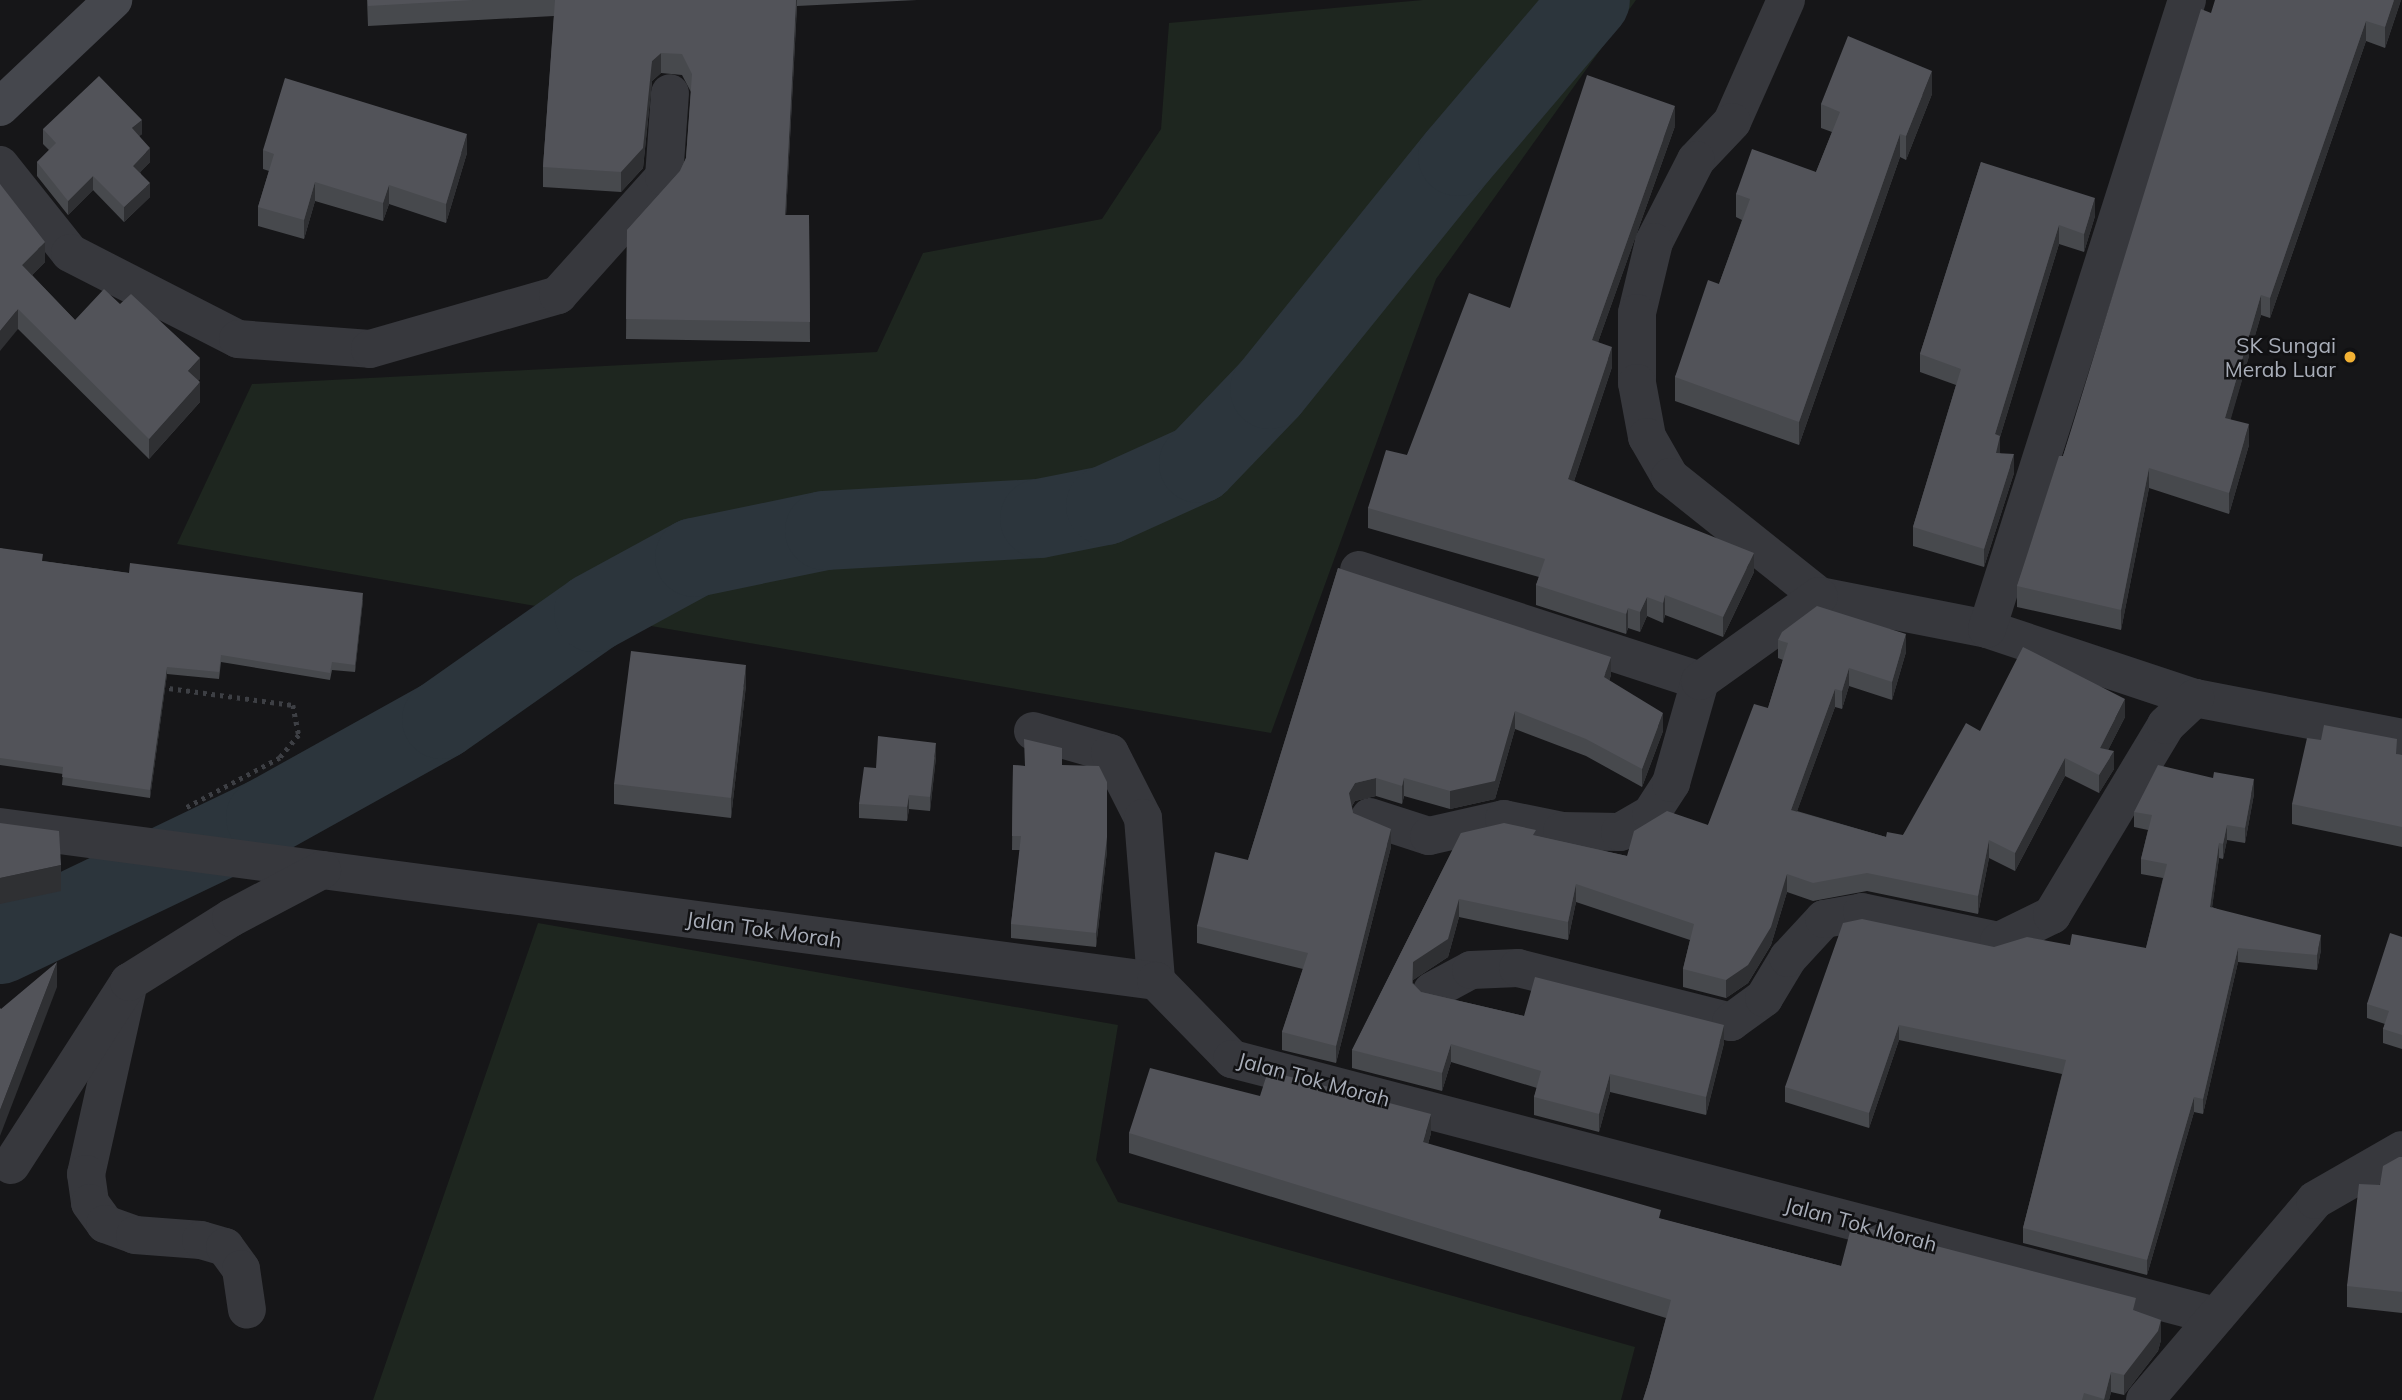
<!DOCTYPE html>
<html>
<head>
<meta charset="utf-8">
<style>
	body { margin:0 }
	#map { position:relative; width:2402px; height:1400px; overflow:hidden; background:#161618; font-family:Mulish,sans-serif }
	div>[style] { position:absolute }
	.green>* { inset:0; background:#1e261f }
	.river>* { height:79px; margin:-39.5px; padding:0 39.5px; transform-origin:39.5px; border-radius:39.5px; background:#2c353c }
	.path>* { height:4.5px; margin-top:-2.25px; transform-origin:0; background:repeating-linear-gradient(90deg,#3d3f44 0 3.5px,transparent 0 8.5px) }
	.street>* { height:38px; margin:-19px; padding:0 19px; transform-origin:19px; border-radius:19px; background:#37383d }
	.secondary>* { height:38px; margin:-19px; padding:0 19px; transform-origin:19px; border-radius:19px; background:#45474d }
	.wall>* { inset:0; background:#47494d }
	.shaded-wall>* { inset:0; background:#2f3033 }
	.building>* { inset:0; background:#525359 }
	.dots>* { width:19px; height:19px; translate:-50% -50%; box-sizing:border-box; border:4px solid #111113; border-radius:50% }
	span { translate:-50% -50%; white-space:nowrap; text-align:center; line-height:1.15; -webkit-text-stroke:5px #111113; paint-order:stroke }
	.poi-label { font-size:21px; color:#a8adb8 }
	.right { translate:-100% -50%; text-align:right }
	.street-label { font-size:21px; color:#a8adb8 }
</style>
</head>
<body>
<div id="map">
	<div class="green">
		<div style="clip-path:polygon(1423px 0,1636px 0,1436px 279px,1271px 733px,177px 544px,252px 384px,877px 352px,923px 253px,1102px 219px,1161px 129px,1169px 23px)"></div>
		<div style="clip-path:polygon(538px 923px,1118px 1025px,1096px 1160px,1118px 1202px,1635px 1347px,1621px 1400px,373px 1400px)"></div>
	</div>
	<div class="river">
		<div style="left:0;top:944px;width:294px;rotate:-25.6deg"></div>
		<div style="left:265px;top:817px;width:201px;rotate:-29.1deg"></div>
		<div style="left:441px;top:719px;width:186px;rotate:-35.1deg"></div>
		<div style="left:593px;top:612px;width:115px;rotate:-28.6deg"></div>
		<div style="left:694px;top:557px;width:133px;rotate:-11.7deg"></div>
		<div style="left:824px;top:530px;width:215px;rotate:-3.2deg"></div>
		<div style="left:1039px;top:518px;width:67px;rotate:-11.1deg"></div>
		<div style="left:1105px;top:505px;width:102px;rotate:-24.3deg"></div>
		<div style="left:1198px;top:463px;width:103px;rotate:-46.2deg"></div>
		<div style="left:1269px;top:389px;width:299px;rotate:-51.1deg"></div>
		<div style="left:1457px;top:156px;width:205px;rotate:-49.6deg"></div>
	</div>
	<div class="path">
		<div style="left:161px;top:687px;width:133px;rotate:7.8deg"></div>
		<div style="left:293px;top:705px;width:31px;rotate:79deg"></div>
		<div style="left:299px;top:735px;width:30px;rotate:130deg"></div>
		<div style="left:280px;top:758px;width:106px;rotate:152deg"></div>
	</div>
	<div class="street">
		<div style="left:1786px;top:0;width:133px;rotate:113.9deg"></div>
		<div style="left:1732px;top:122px;width:52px;rotate:133.5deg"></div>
		<div style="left:1696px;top:160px;width:92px;rotate:117.1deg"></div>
		<div style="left:1654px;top:242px;width:73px;rotate:103.5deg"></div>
		<div style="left:1637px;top:313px;width:70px;rotate:90deg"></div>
		<div style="left:1637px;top:383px;width:55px;rotate:79.5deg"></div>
		<div style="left:1647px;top:437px;width:46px;rotate:60.1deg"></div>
		<div style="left:1670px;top:477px;width:191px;rotate:38.6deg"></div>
		<div style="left:1819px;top:596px;width:171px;rotate:11.1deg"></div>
		<div style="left:1987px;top:629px;width:219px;rotate:18.4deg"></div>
		<div style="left:2195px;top:698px;width:211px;rotate:10.9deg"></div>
		<div style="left:0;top:165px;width:112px;rotate:51.5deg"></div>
		<div style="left:70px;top:253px;width:189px;rotate:27.1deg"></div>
		<div style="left:238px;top:339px;width:132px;rotate:4.3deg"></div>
		<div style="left:370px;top:349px;width:196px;rotate:-16deg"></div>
		<div style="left:558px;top:295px;width:159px;rotate:-48.1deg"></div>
		<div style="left:664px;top:177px;width:84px;rotate:-85.9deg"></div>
		<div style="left:1359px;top:570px;width:359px;rotate:18deg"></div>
		<div style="left:1987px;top:629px;width:660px;rotate:-72.36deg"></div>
		<div style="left:1033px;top:731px;width:80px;rotate:15.9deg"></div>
		<div style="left:1110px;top:753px;width:73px;rotate:63.1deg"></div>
		<div style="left:1143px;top:818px;width:164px;rotate:85.4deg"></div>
		<div style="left:1370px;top:817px;width:62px;rotate:17.9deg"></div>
		<div style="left:1429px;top:836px;width:77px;rotate:-12.8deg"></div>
		<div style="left:1504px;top:819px;width:59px;rotate:11.7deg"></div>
		<div style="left:1562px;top:831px;width:58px;rotate:1deg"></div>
		<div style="left:1620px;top:832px;width:36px;rotate:-30deg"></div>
		<div style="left:1651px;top:814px;width:37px;rotate:-57deg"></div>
		<div style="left:1671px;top:783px;width:106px;rotate:-74.1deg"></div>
		<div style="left:1700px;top:681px;width:146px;rotate:-35.5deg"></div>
		<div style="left:0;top:827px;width:1166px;rotate:7.59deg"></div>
		<div style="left:1156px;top:981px;width:109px;rotate:45.7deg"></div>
		<div style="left:1232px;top:1059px;width:1017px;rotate:14.64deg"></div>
		<div style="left:129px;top:982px;width:197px;rotate:102.6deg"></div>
		<div style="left:86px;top:1174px;width:29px;rotate:82deg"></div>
		<div style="left:90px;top:1203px;width:26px;rotate:54deg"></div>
		<div style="left:105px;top:1224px;width:32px;rotate:20deg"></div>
		<div style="left:135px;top:1235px;width:66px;rotate:4.3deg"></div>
		<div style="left:201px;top:1240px;width:25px;rotate:16deg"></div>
		<div style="left:225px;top:1247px;width:27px;rotate:54deg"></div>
		<div style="left:241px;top:1269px;width:41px;rotate:81.7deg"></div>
		<div style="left:1432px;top:991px;width:44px;rotate:-28.3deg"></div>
		<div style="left:1471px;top:970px;width:47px;rotate:-2.4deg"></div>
		<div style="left:1518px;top:968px;width:220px;rotate:14.2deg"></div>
		<div style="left:1731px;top:1022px;width:41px;rotate:-36deg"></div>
		<div style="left:1764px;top:998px;width:47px;rotate:-59deg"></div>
		<div style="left:1788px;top:958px;width:53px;rotate:-47.3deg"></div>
		<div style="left:1824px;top:919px;width:39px;rotate:-10deg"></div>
		<div style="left:1862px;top:912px;width:140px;rotate:12deg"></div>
		<div style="left:1999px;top:941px;width:59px;rotate:-26.1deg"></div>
		<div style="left:2052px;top:915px;width:222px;rotate:-59deg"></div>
		<div style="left:2166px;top:725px;width:40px;rotate:-43deg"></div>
		<div style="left:11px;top:1165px;width:218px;rotate:-57.2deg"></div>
		<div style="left:129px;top:982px;width:120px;rotate:-32.1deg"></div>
		<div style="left:231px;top:918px;width:103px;rotate:-27.8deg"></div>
		<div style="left:2145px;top:1400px;width:262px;rotate:-49.6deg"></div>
		<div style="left:2315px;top:1200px;width:100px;rotate:-29.9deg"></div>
	</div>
	<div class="secondary">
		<div style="left:0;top:107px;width:156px;rotate:-43.4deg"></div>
	</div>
	<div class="wall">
		<div style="clip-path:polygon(367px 0,917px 0,797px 6px,786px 215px,809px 215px,810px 342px,626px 339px,627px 230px,680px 171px,686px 158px,691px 92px,682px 75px,661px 73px,652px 81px,643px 168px,621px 192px,543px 187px,543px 167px,554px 16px,368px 26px)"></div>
		<div style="clip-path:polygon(2401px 0,2385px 48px,2366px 41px,2270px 318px,2261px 315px,2230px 420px,2249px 445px,2229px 514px,2149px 488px,2121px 630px,2017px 607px,2017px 586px,2063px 456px,2211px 13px)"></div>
		<div style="clip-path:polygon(1932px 94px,1906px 160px,1900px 157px,1799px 445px,1675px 401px,1675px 377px,1719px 284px,1742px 220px,1736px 217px,1736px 194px,1816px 172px,1832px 132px,1821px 128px,1821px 104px)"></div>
		<div style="clip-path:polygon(1675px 126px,1598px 342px,1612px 367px,1574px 481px,1754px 572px,1723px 637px,1665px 615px,1663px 623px,1647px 616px,1640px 632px,1628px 628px,1626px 634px,1536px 605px,1536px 585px,1539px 577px,1368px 528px,1368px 508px,1407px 455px,1510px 308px)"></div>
		<div style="clip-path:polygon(43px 129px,142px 134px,139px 136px,150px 162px,140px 172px,150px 197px,124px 222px,93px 190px,68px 215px,37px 176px,37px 162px,49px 150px,43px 144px)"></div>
		<div style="clip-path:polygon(263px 150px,467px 153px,446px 223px,389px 204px,383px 221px,315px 201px,304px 239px,258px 226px,258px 207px,269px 171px,263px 169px)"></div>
		<div style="clip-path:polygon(1981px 162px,2095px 216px,2084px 252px,2059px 244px,2000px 437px,2000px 453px,2014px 473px,1984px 567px,1913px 546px,1913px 527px,1956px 385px,1920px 372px,1920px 354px)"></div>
		<div style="clip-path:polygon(0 184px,45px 262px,32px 275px,75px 320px,200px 379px,198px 380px,200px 402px,149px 459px,18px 329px)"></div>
		<div style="clip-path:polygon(0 548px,43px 561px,129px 573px,363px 600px,355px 672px,332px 670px,330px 680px,221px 662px,219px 679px,167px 674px,150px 798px,62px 785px,63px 774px,0 765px)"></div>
		<div style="clip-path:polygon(1338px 568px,1611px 675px,1609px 681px,1663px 731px,1642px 787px,1586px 756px,1515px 729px,1495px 799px,1450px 809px,1404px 796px,1402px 804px,1376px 796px,1355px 801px,1352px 806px,1353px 813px,1391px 847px,1336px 1063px,1282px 1050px,1282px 1032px,1303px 969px,1197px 943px,1197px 926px,1248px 860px)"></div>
		<div style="clip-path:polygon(1778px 640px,1906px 652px,1892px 700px,1849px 686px,1842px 709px,1835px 707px,1797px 811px,1886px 837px,1903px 835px,1980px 731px,2125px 717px,2108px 750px,2114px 769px,2099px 793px,2065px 776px,2015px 871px,1989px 858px,1978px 914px,1867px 891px,1813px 901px,1787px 892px,1771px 945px,1748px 983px,1726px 998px,1683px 987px,1683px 969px,1690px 940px,1576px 902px,1568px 940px,1459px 917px,1448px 957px,1413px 980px,1413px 983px,1421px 992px,1524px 1016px,1724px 1043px,1706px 1115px,1610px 1092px,1599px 1132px,1534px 1115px,1534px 1097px,1537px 1088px,1451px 1062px,1442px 1091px,1352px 1068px,1352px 1050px,1461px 833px,1536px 836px,1627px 856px,1708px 825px,1768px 708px,1783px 660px,1778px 658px)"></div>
		<div style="clip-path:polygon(746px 685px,731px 818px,614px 804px,614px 784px)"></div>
		<div style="clip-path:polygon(2397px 754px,2402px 755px,2402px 847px,2292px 824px,2292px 804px)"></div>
		<div style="clip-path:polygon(936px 757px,930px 811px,909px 809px,907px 821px,859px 818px,859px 804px,876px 768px)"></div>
		<div style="clip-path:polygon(1013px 765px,1025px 766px,1062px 765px,1107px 851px,1096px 947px,1011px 938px,1011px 924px,1020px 850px,1012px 850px)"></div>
		<div style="clip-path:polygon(2254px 794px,2245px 843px,2227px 840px,2223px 859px,2219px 858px,2212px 907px,2321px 950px,2317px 970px,2238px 962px,2203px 1114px,2194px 1112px,2147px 1275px,2023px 1243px,2023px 1228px,2062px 1074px,1899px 1040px,1869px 1128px,1785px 1102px,1785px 1087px,1994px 947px,2070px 945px,2146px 948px,2163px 878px,2141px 874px,2141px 859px,2148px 830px,2134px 827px,2134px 812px)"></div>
		<div style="clip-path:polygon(2402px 937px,2402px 1049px,2383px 1043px,2383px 1029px,2385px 1024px,2367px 1018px,2367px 1004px)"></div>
		<div style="clip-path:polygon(1260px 1096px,1431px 1133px,1428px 1144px,1661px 1219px,1841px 1266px,2136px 1311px,2161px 1340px,2158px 1351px,2124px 1395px,2111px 1392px,2109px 1400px,1643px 1400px,1649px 1381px,1666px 1318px,1129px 1153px,1129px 1133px)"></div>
		<div style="clip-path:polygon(2402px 1157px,2402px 1313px,2347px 1307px,2347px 1286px,2380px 1185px)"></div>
	</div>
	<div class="shaded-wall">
		<div style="clip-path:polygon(796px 0,797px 0,785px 235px,785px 215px)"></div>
		<div style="clip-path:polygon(2394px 0,2401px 0,2385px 48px,2385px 27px)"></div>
		<div style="clip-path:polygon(2366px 21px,2366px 41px,2270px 318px,2270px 298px)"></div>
		<div style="clip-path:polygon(661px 53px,661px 73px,652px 81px,643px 168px,621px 192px,621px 172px,652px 61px)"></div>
		<div style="clip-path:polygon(1932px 71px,1932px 94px,1906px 160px,1906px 136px)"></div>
		<div style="clip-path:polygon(1675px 106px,1675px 126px,1592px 359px,1592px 340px)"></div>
		<div style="clip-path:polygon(142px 120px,142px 134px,132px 142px,132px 128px)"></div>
		<div style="clip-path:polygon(467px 134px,467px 153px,446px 223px,446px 204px)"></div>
		<div style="clip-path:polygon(1900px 134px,1900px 157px,1799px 445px,1799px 422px)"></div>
		<div style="clip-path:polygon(150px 148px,150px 162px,133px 180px,133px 166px)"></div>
		<div style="clip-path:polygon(93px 176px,93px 190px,68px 215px,68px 201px)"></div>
		<div style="clip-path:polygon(315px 182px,315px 201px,304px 239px,304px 220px)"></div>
		<div style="clip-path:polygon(150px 183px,150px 197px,124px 222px,124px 207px)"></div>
		<div style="clip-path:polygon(389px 185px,389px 204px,383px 221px,383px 203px)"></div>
		<div style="clip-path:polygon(2095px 198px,2095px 216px,2084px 252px,2084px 234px)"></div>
		<div style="clip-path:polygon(2059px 225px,2059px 244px,2000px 437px,2000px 454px,1996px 453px,1995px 434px)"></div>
		<div style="clip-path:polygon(45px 242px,45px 262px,22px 285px,22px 265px)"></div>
		<div style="clip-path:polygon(2261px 295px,2261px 315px,2225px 439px,2225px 418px)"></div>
		<div style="clip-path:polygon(18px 309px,18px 329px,0 351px,0 331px)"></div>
		<div style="clip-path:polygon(1612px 347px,1612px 367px,1568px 499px,1568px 479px)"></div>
		<div style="clip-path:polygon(200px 358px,200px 379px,188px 391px,188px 371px)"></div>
		<div style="clip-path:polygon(200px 382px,200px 402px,149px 459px,149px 439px)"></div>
		<div style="clip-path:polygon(2249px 424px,2249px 445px,2229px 514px,2229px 493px)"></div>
		<div style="clip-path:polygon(2014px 454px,2014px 473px,1984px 567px,1984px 549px)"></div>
		<div style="clip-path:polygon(2149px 468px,2149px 488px,2121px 630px,2121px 610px)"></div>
		<div style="clip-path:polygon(1754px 553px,1754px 572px,1723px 637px,1723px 617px)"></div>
		<div style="clip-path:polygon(363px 593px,363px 600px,355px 672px,355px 665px)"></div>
		<div style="clip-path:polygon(1665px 595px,1665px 615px,1663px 623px,1663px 603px)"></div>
		<div style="clip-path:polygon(1647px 597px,1647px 616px,1640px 632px,1640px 612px)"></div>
		<div style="clip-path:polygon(1628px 608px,1628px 628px,1626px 634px,1626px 614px)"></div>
		<div style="clip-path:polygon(1906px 634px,1906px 652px,1892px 700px,1892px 682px)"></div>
		<div style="clip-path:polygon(1611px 657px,1611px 675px,1604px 695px,1604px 677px)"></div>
		<div style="clip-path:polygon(746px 665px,746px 685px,731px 818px,731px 798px)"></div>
		<div style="clip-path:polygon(167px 667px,167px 674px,150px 798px,150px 790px)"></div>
		<div style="clip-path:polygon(1849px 668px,1849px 686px,1842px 709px,1842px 691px)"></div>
		<div style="clip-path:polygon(1835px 689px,1835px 707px,1791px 828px,1791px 810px)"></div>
		<div style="clip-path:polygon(2125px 699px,2125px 717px,2100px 766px,2100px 748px)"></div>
		<div style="clip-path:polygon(1515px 711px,1515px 729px,1495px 799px,1450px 809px,1450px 791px)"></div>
		<div style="clip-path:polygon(1663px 713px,1663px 731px,1642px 787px,1642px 769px)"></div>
		<div style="clip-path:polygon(936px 743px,936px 757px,930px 811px,930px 797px)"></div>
		<div style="clip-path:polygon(2114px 751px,2114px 769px,2099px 793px,2099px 775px)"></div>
		<div style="clip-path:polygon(2065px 758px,2065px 776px,2015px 871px,2015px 853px)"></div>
		<div style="clip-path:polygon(1376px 778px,1376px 796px,1355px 801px,1349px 811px,1349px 793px,1355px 783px)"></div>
		<div style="clip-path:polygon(1404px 778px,1404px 796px,1402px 804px,1402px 786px)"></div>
		<div style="clip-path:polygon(2254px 779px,2254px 794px,2245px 843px,2245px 828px)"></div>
		<div style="clip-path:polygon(1107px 782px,1107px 851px,1096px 947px,1096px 933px)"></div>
		<div style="clip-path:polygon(909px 795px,909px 809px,907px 821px,907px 807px)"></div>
		<div style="clip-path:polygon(2227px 825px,2227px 840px,2223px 859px,2223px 844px)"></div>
		<div style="clip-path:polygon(1391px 829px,1391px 847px,1336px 1063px,1336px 1046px)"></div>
		<div style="clip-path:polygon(1989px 840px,1989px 858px,1978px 914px,1978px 896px)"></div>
		<div style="clip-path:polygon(2219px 843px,2219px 858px,2210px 922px,2210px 907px)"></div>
		<div style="clip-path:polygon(61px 865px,61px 891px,0 904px,0 878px)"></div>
		<div style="clip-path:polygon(1787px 874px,1787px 892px,1771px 945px,1748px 983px,1726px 998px,1726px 980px)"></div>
		<div style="clip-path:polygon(1576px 884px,1576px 902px,1568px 940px,1568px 922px)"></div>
		<div style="clip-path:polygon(1459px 899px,1459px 917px,1448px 957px,1413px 980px,1412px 1001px,1413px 962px)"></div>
		<div style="clip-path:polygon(2321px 935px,2321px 950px,2317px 970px,2317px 955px)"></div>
		<div style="clip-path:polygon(2238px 948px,2238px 962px,2203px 1114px,2203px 1099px)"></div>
		<div style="clip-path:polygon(57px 962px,57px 987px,0 1136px,0 1110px)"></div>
		<div style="clip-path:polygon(1724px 1025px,1724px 1043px,1706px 1115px,1706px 1097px)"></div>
		<div style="clip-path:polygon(1899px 1025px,1899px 1040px,1869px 1128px,1869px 1113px)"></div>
		<div style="clip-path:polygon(1451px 1044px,1451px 1062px,1442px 1091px,1442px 1073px)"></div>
		<div style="clip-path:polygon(1610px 1074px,1610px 1092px,1599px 1132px,1599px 1114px)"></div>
		<div style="clip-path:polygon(2194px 1097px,2194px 1112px,2147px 1275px,2147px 1260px)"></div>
		<div style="clip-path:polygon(1431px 1114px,1431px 1133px,1423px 1162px,1423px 1142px)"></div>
		<div style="clip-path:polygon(2161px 1320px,2161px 1340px,2158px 1351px,2124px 1395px,2124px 1375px)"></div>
		<div style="clip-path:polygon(2111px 1372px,2111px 1392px,2109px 1400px,2104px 1400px)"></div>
	</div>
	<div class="building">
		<div style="clip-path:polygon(368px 0,473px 0,368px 6px)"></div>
		<div style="clip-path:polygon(555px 0,796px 0,785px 215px,809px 215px,810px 322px,626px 319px,627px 230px,680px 171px,686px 158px,692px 74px,682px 54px,661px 53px,652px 61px,643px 148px,621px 172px,543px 167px)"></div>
		<div style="clip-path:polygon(2215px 0,2394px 0,2385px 27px,2366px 21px,2270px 298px,2261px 295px,2225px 418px,2249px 424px,2229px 493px,2149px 468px,2121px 610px,2017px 586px,2059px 456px,2063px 456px,2201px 9px,2211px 13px)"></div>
		<div style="clip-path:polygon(1848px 36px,1932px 71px,1906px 136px,1900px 134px,1799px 422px,1675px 377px,1708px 280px,1719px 284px,1750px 199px,1736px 194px,1752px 149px,1816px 172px,1840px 112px,1821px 104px)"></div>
		<div style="clip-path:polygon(1587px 75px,1675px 106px,1592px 340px,1612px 347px,1568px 479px,1754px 553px,1723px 617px,1665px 595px,1663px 603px,1647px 597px,1640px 612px,1628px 608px,1626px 614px,1536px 585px,1545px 559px,1368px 508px,1386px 450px,1407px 455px,1469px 293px,1510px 308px)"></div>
		<div style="clip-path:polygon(99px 76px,142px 120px,132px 128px,150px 148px,133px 166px,150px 183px,124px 207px,93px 176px,68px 201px,37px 162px,56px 143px,43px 129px)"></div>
		<div style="clip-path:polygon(285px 78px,467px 134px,446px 204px,389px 185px,383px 203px,315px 182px,304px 220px,258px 207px,274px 154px,263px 150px)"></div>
		<div style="clip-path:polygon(1981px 162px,2095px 198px,2084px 234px,2059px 225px,1995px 434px,2000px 436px,1996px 453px,2014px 454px,1984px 549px,1913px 527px,1961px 369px,1920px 354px)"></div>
		<div style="clip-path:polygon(0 184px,45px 242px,22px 265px,75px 320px,104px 289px,120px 304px,131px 294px,200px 358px,188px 371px,200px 382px,149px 439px,18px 309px,0 331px)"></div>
		<div style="clip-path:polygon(0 548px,43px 554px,42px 561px,129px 573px,130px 563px,363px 593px,355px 665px,332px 662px,330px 673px,221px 655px,219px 672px,167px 667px,150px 790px,62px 777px,63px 767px,0 758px)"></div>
		<div style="clip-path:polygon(1338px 568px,1611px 657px,1604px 677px,1663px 713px,1642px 769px,1586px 739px,1515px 711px,1495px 781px,1450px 791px,1404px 778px,1402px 786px,1376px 778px,1355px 783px,1349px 793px,1353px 813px,1391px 829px,1336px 1046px,1282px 1032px,1308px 953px,1197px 926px,1215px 852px,1248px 860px)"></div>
		<div style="clip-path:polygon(1817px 606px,1906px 634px,1892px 682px,1849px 668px,1842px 691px,1835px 689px,1791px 810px,1886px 837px,1887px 832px,1903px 835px,1966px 723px,1980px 731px,2023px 647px,2125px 699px,2100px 748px,2114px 751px,2099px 775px,2065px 758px,2015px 853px,1989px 840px,1978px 896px,1867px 873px,1813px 883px,1787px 874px,1771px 927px,1748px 965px,1726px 980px,1683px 969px,1694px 924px,1576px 884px,1568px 922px,1459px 899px,1448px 939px,1413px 962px,1412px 983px,1421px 992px,1524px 1016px,1535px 977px,1724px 1025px,1706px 1097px,1610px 1074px,1599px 1114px,1534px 1097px,1541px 1071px,1451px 1044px,1442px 1073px,1352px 1050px,1461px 833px,1504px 823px,1536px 830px,1533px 835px,1627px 856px,1634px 831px,1667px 811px,1708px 825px,1754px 704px,1768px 708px,1788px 643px,1778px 640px,1782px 632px)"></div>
		<div style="clip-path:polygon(631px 651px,746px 665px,731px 798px,614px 784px)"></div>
		<div style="clip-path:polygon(2324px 725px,2397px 739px,2396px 754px,2402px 755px,2402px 827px,2292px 804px,2307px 738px,2321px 740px)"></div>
		<div style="clip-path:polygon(878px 736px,936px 743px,930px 797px,909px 795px,907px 807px,859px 804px,864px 767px,876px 768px)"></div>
		<div style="clip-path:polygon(1024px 739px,1062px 748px,1062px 765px,1099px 766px,1107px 782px,1107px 837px,1096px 933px,1011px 924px,1021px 836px,1012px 836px,1013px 765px,1025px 766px)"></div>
		<div style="clip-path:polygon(2158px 765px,2213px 778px,2214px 772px,2254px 779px,2245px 828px,2227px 825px,2223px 844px,2219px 843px,2210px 907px,2321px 935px,2317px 955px,2238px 948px,2203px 1099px,2194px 1097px,2147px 1260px,2023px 1228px,2066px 1060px,1899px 1025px,1869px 1113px,1785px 1087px,1843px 923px,1862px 919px,1994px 947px,2027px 937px,2070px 945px,2072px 934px,2146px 948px,2167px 864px,2141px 859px,2152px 815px,2134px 812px)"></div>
		<div style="clip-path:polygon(0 823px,59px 831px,61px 865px,0 878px)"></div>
		<div style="clip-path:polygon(2390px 933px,2402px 937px,2402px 1035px,2383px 1029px,2389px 1011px,2367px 1004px)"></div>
		<div style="clip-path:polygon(57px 962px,0 1110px,0 1008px,1px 1009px)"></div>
		<div style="clip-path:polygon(1150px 1068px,1260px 1096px,1268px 1071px,1431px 1114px,1423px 1142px,1661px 1210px,1659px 1218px,1841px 1266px,1852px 1224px,2136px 1298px,2133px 1310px,2161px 1320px,2158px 1331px,2124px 1375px,2111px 1372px,2104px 1399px,2084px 1393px,2082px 1400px,1643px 1400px,1649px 1381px,1671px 1300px,1129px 1133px)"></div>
		<div style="clip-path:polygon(2399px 1157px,2402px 1157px,2402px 1292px,2347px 1286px,2359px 1184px,2380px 1185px,2383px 1166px)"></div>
	</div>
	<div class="dots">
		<div style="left:2350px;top:357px;background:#f2b134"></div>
	</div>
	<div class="poi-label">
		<span class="right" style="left:2336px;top:357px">SK Sungai<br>Merab Luar</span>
	</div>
	<div class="street-label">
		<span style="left:764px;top:929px;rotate:8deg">Jalan Tok Morah</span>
		<span style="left:1314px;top:1079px;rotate:15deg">Jalan Tok Morah</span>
		<span style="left:1861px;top:1224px;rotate:15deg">Jalan Tok Morah</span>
	</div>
</div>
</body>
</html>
